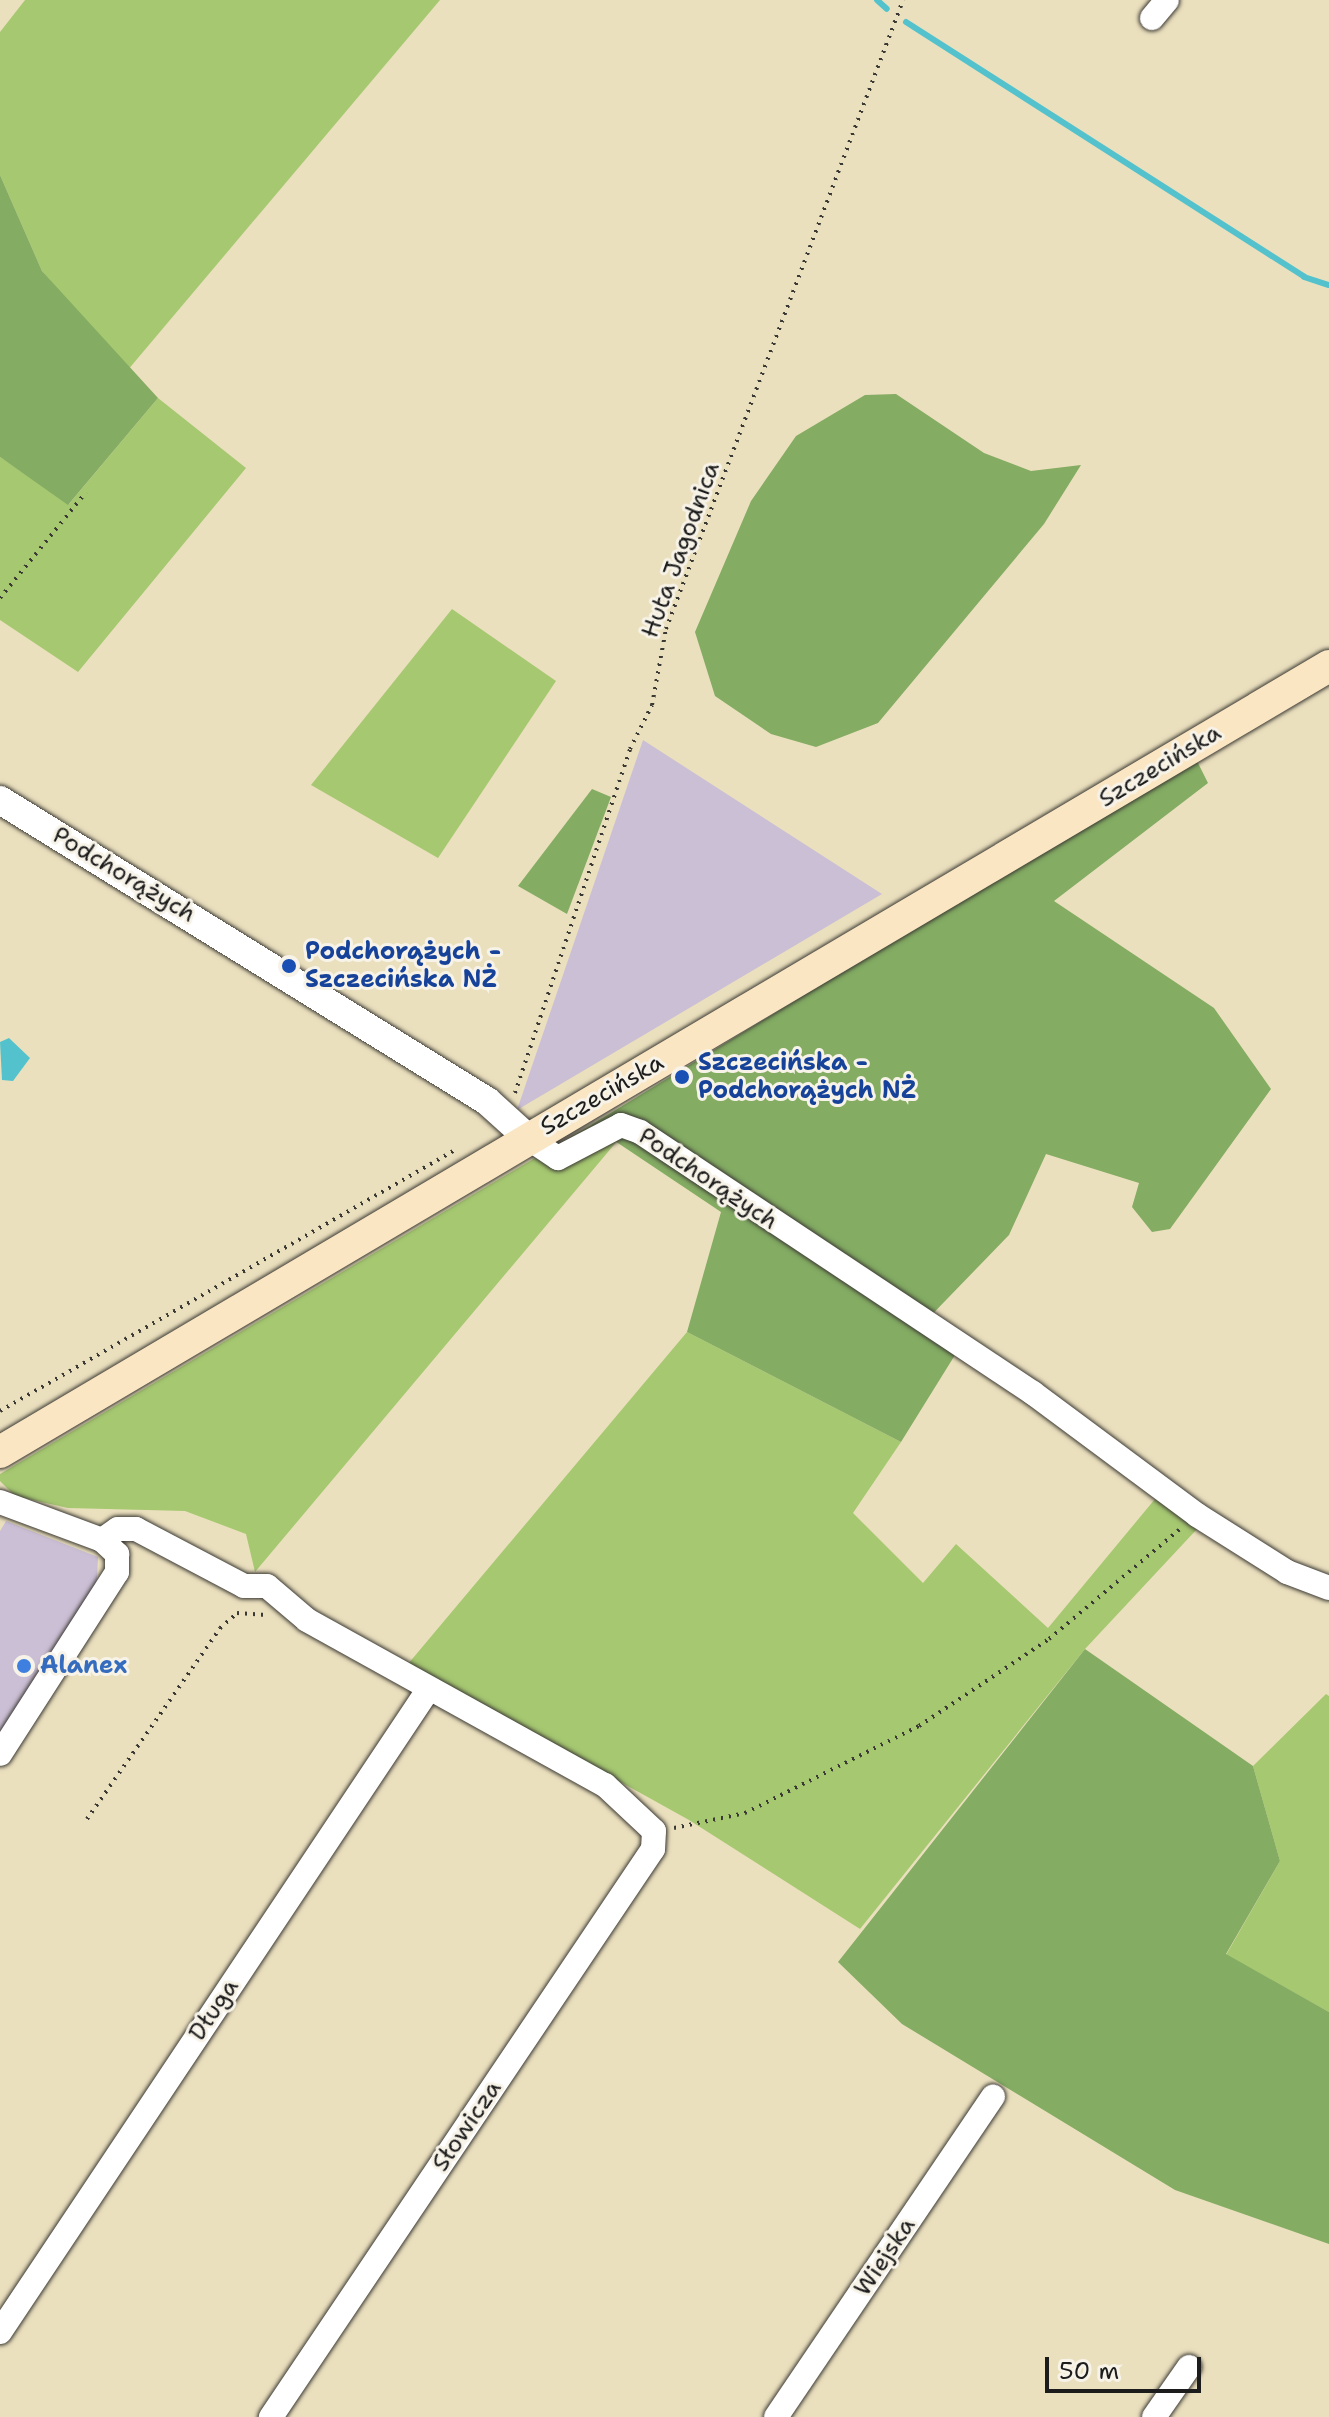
<!DOCTYPE html>
<html>
<head>
<meta charset="utf-8">
<style>
	body { margin:0 }
	#map { position:relative; width:1329px; height:2417px; overflow:hidden; background:#ebe0be; font-family:"Shantell Sans",sans-serif }
	div>[style] { position:absolute }
	.industrial>* { inset:0; background:#cbbfd5 }
	.green>* { inset:0; background:#a6c871 }
	.forest>* { inset:0; background:#84ac63 }
	.water>* { inset:0; background:#54c2cc }
	.stream>* { height:6px; margin:-3px; padding:0 3px; transform-origin:3px; border-radius:3px; background:#54c2cc }
	.path>* { height:4px; margin-top:-2px; transform-origin:0; background:repeating-linear-gradient(90deg,#3b3934 0 2px,transparent 0 8px) }
	.roads { filter:drop-shadow(0 0 2px #3b3934) drop-shadow(0 0 2px #3b3934) }
	.minor>* { height:24px; margin:-12px; padding:0 12px; transform-origin:12px; border-radius:12px; background:#fff }
	.tertiary>* { height:28px; margin:-14px; padding:0 14px; transform-origin:14px; border-radius:14px; background:#fff }
	.secondary>* { height:32px; margin:-16px; padding:0 16px; transform-origin:16px; border-radius:16px; background:#fbe6c3 }
	.dots>* { width:22px; height:22px; translate:-50% -50%; box-sizing:border-box; border:4px solid #f7f3e8; border-radius:50% }
	span { translate:-50% -50%; white-space:nowrap; text-align:center; line-height:1.15; -webkit-text-stroke:6px #f7f3e8; paint-order:stroke }
	.street-label { font-size:24px; color:#1c1c1c }
	.transit-label { font-size:24px; color:#164399; font-weight:700 }
	.left { translate:0 -50%; text-align:left }
	.shop-label { font-size:24px; color:#366cbe; font-weight:700 }
	.scale { position:absolute; left:1045px; top:2357px; width:156px; height:36px; box-sizing:border-box; border:4px solid #1c1c1c; border-top:0; padding-left:10px; font-size:24px; line-height:28px; white-space:nowrap; color:#1c1c1c; -webkit-text-stroke:6px #f7f3e8; paint-order:stroke }
</style>
</head>
<body>
<div id="map">
	<div class="industrial">
		<div style="clip-path:polygon(643px 740px,882px 894px,517px 1110px)"></div>
		<div style="clip-path:polygon(6px 1521px,98px 1557px,96px 1596px,0 1737px,0 1531px)"></div>
	</div>
	<div class="green">
		<div style="clip-path:polygon(25px 0,440px 0,127px 371px,42px 271px,0 175px,0 32px)"></div>
		<div style="clip-path:polygon(158px 398px,246px 468px,78px 672px,0 620px,0 457px,69px 504px)"></div>
		<div style="clip-path:polygon(452px 609px,556px 681px,438px 858px,311px 785px)"></div>
		<div style="clip-path:polygon(591px 1125px,618px 1140px,255px 1572px,246px 1534px,185px 1511px,68px 1508px,15px 1496px,0 1481px,0 1474px)"></div>
		<div style="clip-path:polygon(687px 1332px,901px 1442px,853px 1513px,923px 1583px,956px 1544px,1048px 1628px,1155px 1499px,1198px 1528px,1085px 1649px,860px 1929px,689px 1820px,408px 1664px)"></div>
		<div style="clip-path:polygon(1326px 1694px,1329px 1696px,1329px 2012px,1226px 1955px,1280px 1861px,1253px 1766px)"></div>
	</div>
	<div class="forest">
		<div style="clip-path:polygon(0 175px,42px 271px,158px 398px,68px 505px,0 457px)"></div>
		<div style="clip-path:polygon(896px 394px,984px 453px,1031px 471px,1081px 465px,1044px 524px,878px 723px,816px 747px,771px 734px,715px 696px,695px 632px,751px 501px,796px 436px,865px 395px)"></div>
		<div style="clip-path:polygon(1195px 757px,1208px 783px,1054px 901px,1214px 1008px,1271px 1089px,1170px 1229px,1152px 1232px,1132px 1207px,1139px 1183px,1046px 1154px,1009px 1235px,917px 1330px,955px 1355px,901px 1442px,687px 1332px,721px 1212px,591px 1125px)"></div>
		<div style="clip-path:polygon(592px 789px,611px 797px,567px 914px,518px 886px)"></div>
		<div style="clip-path:polygon(1085px 1649px,1253px 1766px,1280px 1861px,1226px 1954px,1329px 2012px,1329px 2244px,1175px 2190px,902px 2024px,838px 1962px)"></div>
	</div>
	<div class="water">
		<div style="clip-path:polygon(9px 1038px,30px 1058px,13px 1081px,2px 1080px,0 1042px)"></div>
	</div>
	<div class="stream">
		<div style="left:877px;top:0;width:13px;rotate:42deg"></div>
		<div style="left:906px;top:22px;width:473px;rotate:32.6deg"></div>
		<div style="left:1304px;top:277px;width:26px;rotate:18deg"></div>
	</div>
	<div class="path">
		<div style="left:0;top:598px;width:136px;rotate:-50.9deg"></div>
		<div style="left:515px;top:1093px;width:363px;rotate:-71.5deg"></div>
		<div style="left:630px;top:749px;width:49px;rotate:-63.4deg"></div>
		<div style="left:652px;top:705px;width:77px;rotate:-79.6deg"></div>
		<div style="left:666px;top:629px;width:672px;rotate:-69.35deg"></div>
		<div style="left:0;top:1411px;width:527px;rotate:-29.83deg"></div>
		<div style="left:87px;top:1819px;width:233px;rotate:-55.1deg"></div>
		<div style="left:220px;top:1628px;width:23px;rotate:-41deg"></div>
		<div style="left:237px;top:1613px;width:30px;rotate:4deg"></div>
		<div style="left:674px;top:1828px;width:73px;rotate:-11.9deg"></div>
		<div style="left:745px;top:1813px;width:195px;rotate:-26.6deg"></div>
		<div style="left:919px;top:1726px;width:156px;rotate:-33.8deg"></div>
		<div style="left:1049px;top:1639px;width:171px;rotate:-40deg"></div>
	</div>
	<div class="roads">
		<div class="minor">
			<div style="left:1152px;top:18px;width:23px;rotate:-50deg"></div>
			<div style="left:528px;top:1138px;width:36px;rotate:34deg"></div>
			<div style="left:558px;top:1158px;width:71px;rotate:-27.6deg"></div>
			<div style="left:621px;top:1125px;width:20px;rotate:20deg"></div>
			<div style="left:640px;top:1132px;width:472px;rotate:33.6deg"></div>
			<div style="left:1033px;top:1393px;width:204px;rotate:36.6deg"></div>
			<div style="left:1197px;top:1515px;width:107px;rotate:32.3deg"></div>
			<div style="left:1287px;top:1572px;width:45px;rotate:20.9deg"></div>
			<div style="left:0;top:1502px;width:109px;rotate:20.4deg"></div>
			<div style="left:102px;top:1540px;width:21px;rotate:43deg"></div>
			<div style="left:117px;top:1554px;width:18px;rotate:90deg"></div>
			<div style="left:117px;top:1572px;width:216px;rotate:122.7deg"></div>
			<div style="left:102px;top:1540px;width:19px;rotate:-35deg"></div>
			<div style="left:118px;top:1529px;width:18px"></div>
			<div style="left:136px;top:1529px;width:122px;rotate:27.8deg"></div>
			<div style="left:244px;top:1586px;width:23px"></div>
			<div style="left:267px;top:1586px;width:52px;rotate:40.4deg"></div>
			<div style="left:307px;top:1620px;width:341px;rotate:29deg"></div>
			<div style="left:605px;top:1785px;width:67px;rotate:43.2deg"></div>
			<div style="left:654px;top:1831px;width:18px;rotate:93deg"></div>
			<div style="left:653px;top:1849px;width:685px;rotate:123.92deg"></div>
			<div style="left:0;top:2332px;width:772px;rotate:-56.31deg"></div>
			<div style="left:776px;top:2417px;width:387px;rotate:-55.9deg"></div>
			<div style="left:1154px;top:2417px;width:61px;rotate:-55deg"></div>
		</div>
		<div class="tertiary">
			<div style="left:0;top:800px;width:573px;rotate:31.72deg"></div>
			<div style="left:487px;top:1101px;width:55px;rotate:42.1deg"></div>
		</div>
		<div class="secondary">
			<div style="left:0;top:1452px;width:1544px;rotate:-30.6deg"></div>
		</div>
	</div>
	<div class="dots">
		<div style="left:289px;top:966px;background:#1a4fb4"></div>
		<div style="left:682px;top:1077px;background:#1a4fb4"></div>
		<div style="left:24px;top:1666px;background:#3f7fe0"></div>
	</div>
	<div class="street-label">
		<span style="left:681px;top:550px;rotate:-70deg">Huta Jagodnica</span>
		<span style="left:1160px;top:766px;rotate:-31deg">Szczecińska</span>
		<span style="left:124px;top:875px;rotate:31deg">Podchorążych</span>
		<span style="left:602px;top:1095px;rotate:-30deg">Szczecińska</span>
		<span style="left:708px;top:1179px;rotate:34deg">Podchorążych</span>
		<span style="left:214px;top:2010px;rotate:-56deg">Długa</span>
		<span style="left:467px;top:2126px;rotate:-56deg">Słowicza</span>
		<span style="left:885px;top:2257px;rotate:-56deg">Wiejska</span>
	</div>
	<div class="transit-label">
		<span class="left" style="left:305px;top:966px">Podchorążych -<br>Szczecińska NŻ</span>
		<span class="left" style="left:698px;top:1077px">Szczecińska -<br>Podchorążych NŻ</span>
	</div>
	<div class="shop-label">
		<span class="left" style="left:40px;top:1666px">Alanex</span>
	</div>
	<div class="scale">50 m</div>
</div>
</body>
</html>
